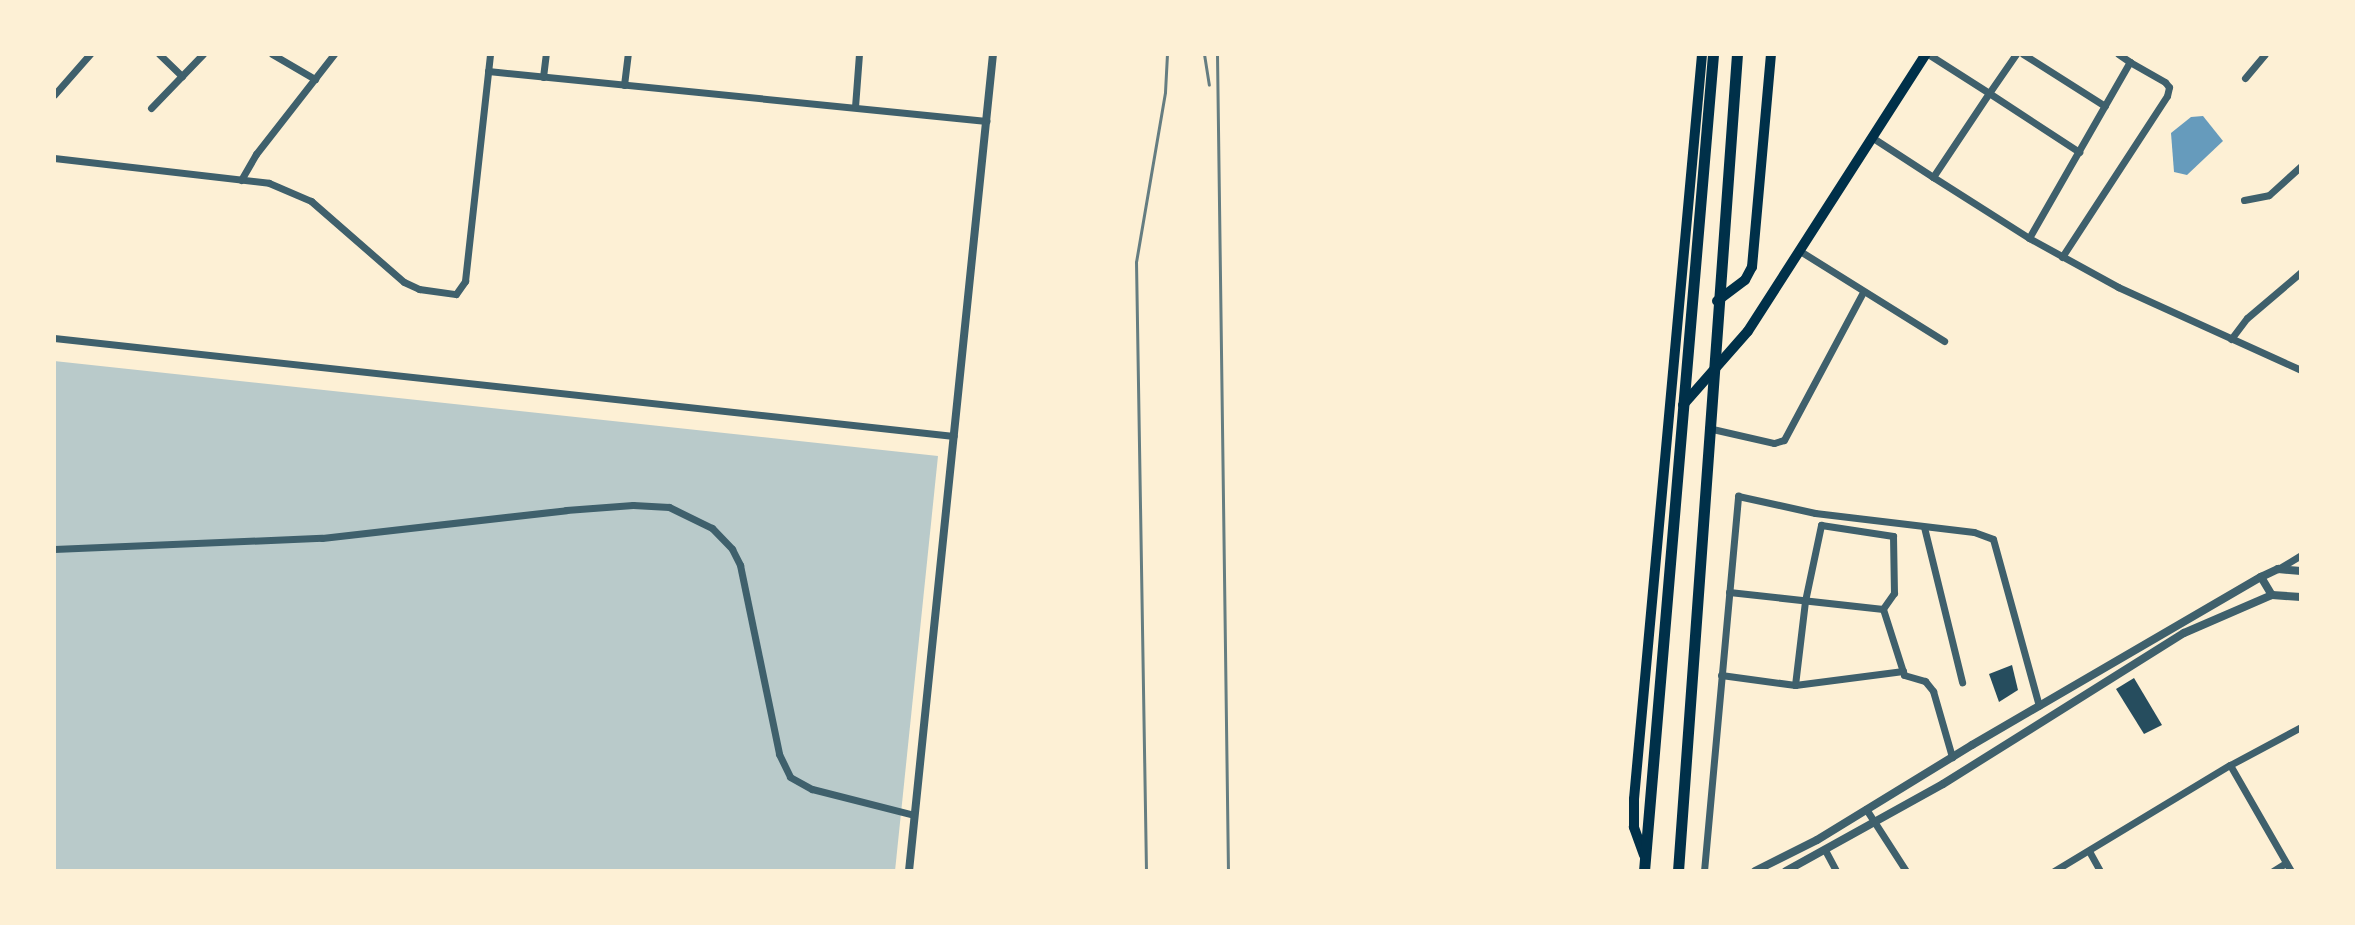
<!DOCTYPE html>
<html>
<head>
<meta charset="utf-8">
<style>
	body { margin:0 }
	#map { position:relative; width:2355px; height:925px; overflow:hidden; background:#fdf0d5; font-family:"Archivo Narrow",sans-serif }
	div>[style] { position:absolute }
	.green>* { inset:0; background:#b9caca }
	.water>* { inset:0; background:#669bbc }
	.building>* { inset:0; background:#264d5e }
	.minor>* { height:7px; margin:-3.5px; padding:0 3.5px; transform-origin:3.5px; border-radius:3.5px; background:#3f606c }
	.tertiary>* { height:8px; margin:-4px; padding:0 4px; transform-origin:4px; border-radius:4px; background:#3f606c }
	.secondary>* { height:10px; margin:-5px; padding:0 5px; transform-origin:5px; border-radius:5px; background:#003049 }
	.primary>* { height:11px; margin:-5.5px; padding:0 5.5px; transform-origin:5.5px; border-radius:5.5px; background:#003049 }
	.rail>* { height:3px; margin:-1.5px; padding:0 1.5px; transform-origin:1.5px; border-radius:1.5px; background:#657d81 }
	span { translate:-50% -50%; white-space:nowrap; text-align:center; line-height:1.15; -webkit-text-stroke:8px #fdf0d5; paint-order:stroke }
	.frame { position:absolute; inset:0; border:56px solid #fdf0d5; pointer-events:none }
</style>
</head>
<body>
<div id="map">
	<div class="green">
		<div style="clip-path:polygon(54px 361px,938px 456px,895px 871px,54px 871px)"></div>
	</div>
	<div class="water">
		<div style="clip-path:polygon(2203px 116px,2223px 141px,2187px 175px,2174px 172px,2171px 133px,2191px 117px)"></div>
	</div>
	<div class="building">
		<div style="clip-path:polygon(2012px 665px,2018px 690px,1999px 702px,1989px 674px)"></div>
		<div style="clip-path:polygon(2134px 678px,2162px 725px,2144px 734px,2116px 689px)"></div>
	</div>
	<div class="minor">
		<div style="left:159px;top:54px;width:32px;rotate:44deg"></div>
		<div style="left:272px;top:54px;width:50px;rotate:30.2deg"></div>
		<div style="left:1928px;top:54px;width:72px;rotate:32.6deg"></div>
		<div style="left:1989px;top:93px;width:101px;rotate:123.7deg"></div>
		<div style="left:1933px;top:177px;width:114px;rotate:32.4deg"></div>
		<div style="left:2029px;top:238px;width:102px;rotate:28.8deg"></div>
		<div style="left:2118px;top:287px;width:201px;rotate:24.4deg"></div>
		<div style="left:2016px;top:54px;width:47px;rotate:124.7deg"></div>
		<div style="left:1989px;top:93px;width:108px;rotate:33.2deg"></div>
		<div style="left:2023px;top:54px;width:97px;rotate:32.4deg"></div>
		<div style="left:488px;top:71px;width:501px;rotate:5.72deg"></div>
		<div style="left:543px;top:77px;width:23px;rotate:-83deg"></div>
		<div style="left:2245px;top:78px;width:31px;rotate:-50deg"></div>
		<div style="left:624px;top:85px;width:31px;rotate:-83deg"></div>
		<div style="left:54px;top:95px;width:55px;rotate:-48.7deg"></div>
		<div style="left:855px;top:107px;width:53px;rotate:-85.7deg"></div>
		<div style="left:151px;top:108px;width:75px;rotate:-46.1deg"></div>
		<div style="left:1873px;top:138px;width:72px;rotate:33deg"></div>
		<div style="left:54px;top:158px;width:216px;rotate:6.6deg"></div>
		<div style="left:269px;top:183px;width:46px;rotate:23.2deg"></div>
		<div style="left:311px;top:201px;width:123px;rotate:41.1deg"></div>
		<div style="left:404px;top:282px;width:17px;rotate:25deg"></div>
		<div style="left:419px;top:289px;width:37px;rotate:8deg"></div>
		<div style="left:456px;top:294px;width:16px;rotate:-55deg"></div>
		<div style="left:465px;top:281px;width:228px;rotate:-83.7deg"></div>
		<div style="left:241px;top:180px;width:30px;rotate:-60deg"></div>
		<div style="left:256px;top:154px;width:127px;rotate:-52deg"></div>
		<div style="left:2244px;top:200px;width:25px;rotate:-11deg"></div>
		<div style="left:2269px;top:195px;width:43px;rotate:-42.2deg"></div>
		<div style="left:2029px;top:238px;width:203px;rotate:-60.2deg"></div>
		<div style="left:2130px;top:62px;width:14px;rotate:-146deg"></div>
		<div style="left:1800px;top:251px;width:170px;rotate:32deg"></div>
		<div style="left:2062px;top:257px;width:192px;rotate:-56.9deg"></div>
		<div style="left:2167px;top:96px;width:9px;rotate:-77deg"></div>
		<div style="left:2169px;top:87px;width:6px;rotate:-129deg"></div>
		<div style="left:2165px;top:82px;width:40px;rotate:-150.3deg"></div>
		<div style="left:54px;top:338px;width:905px;rotate:6.21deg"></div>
		<div style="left:2231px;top:339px;width:26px;rotate:-53deg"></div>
		<div style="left:2247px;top:318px;width:71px;rotate:-40.4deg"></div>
		<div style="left:1708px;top:428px;width:68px;rotate:12.8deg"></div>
		<div style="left:1774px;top:443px;width:10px;rotate:-17deg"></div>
		<div style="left:1784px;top:440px;width:168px;rotate:-61.9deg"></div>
		<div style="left:1924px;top:527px;width:160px;rotate:76.2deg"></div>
		<div style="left:54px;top:549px;width:268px;rotate:-2.4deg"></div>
		<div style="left:322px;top:538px;width:246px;rotate:-6.5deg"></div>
		<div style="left:566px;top:510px;width:67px;rotate:-4.3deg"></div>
		<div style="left:633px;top:505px;width:36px;rotate:3deg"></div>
		<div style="left:669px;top:507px;width:48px;rotate:26deg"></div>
		<div style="left:712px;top:528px;width:29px;rotate:46deg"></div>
		<div style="left:732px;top:549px;width:18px;rotate:63deg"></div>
		<div style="left:740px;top:565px;width:193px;rotate:78.3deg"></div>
		<div style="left:779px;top:754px;width:25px;rotate:64deg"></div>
		<div style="left:790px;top:777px;width:25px;rotate:29deg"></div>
		<div style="left:812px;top:789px;width:105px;rotate:14.3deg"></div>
		<div style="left:2278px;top:569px;width:27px;rotate:-31deg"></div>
		<div style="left:1729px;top:592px;width:155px;rotate:6.3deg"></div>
		<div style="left:1883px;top:609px;width:69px;rotate:72.3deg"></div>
		<div style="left:1904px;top:675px;width:22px;rotate:16deg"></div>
		<div style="left:1925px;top:681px;width:13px;rotate:51deg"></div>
		<div style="left:1933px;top:691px;width:69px;rotate:73.9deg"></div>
		<div style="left:1721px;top:675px;width:75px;rotate:7.7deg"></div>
		<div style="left:1795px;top:685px;width:85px;rotate:-83.2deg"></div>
		<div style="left:1805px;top:601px;width:78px;rotate:-78.1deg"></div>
		<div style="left:1821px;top:525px;width:73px;rotate:8.7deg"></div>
		<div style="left:1893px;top:536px;width:57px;rotate:89deg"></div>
		<div style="left:1894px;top:593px;width:19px;rotate:125deg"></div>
		<div style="left:1795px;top:685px;width:109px;rotate:-7.4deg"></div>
		<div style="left:2230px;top:765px;width:122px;rotate:60.1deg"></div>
		<div style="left:1866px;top:809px;width:74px;rotate:57.2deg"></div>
		<div style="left:1825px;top:850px;width:24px;rotate:62deg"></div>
		<div style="left:2089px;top:851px;width:23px;rotate:61deg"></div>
		<div style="left:1704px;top:871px;width:377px;rotate:-84.8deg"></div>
		<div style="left:1738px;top:496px;width:79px;rotate:12.4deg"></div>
		<div style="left:1815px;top:513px;width:160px;rotate:6.8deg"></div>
		<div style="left:1974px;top:532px;width:20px;rotate:20deg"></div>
		<div style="left:1993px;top:539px;width:173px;rotate:74.6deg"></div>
		<div style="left:2054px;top:871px;width:205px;rotate:-31.1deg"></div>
		<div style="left:2230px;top:765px;width:81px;rotate:-28.2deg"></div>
		<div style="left:2273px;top:871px;width:15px;rotate:-32deg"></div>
	</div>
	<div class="tertiary">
		<div style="left:2261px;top:577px;width:21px;rotate:59deg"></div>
		<div style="left:2272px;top:595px;width:29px;rotate:4deg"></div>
		<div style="left:909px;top:871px;width:821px;rotate:-84.13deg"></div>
		<div style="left:1755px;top:871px;width:69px;rotate:-26.6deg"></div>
		<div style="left:1817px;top:840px;width:182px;rotate:-31.5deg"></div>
		<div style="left:1972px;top:745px;width:334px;rotate:-30.2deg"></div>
		<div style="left:2261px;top:577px;width:19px;rotate:-25deg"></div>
		<div style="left:2278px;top:569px;width:23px;rotate:5deg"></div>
		<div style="left:1786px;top:871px;width:179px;rotate:-29deg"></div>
		<div style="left:1943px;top:784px;width:284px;rotate:-32.1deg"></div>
		<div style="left:2184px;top:633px;width:96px;rotate:-23.4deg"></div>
	</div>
	<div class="secondary">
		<div style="left:1717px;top:301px;width:35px;rotate:-37deg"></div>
		<div style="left:1745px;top:280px;width:15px;rotate:-62deg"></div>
		<div style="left:1752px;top:267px;width:214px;rotate:-84.9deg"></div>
		<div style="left:1683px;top:405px;width:98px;rotate:-48.7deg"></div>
		<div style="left:1748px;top:331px;width:329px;rotate:-57.3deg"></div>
		<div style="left:1644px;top:855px;width:30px;rotate:-110deg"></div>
		<div style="left:1634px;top:827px;width:28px;rotate:-90deg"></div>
		<div style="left:1634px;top:799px;width:748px;rotate:-84.78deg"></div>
	</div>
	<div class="primary">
		<div style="left:1644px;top:871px;width:820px;rotate:-85.17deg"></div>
		<div style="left:1678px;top:871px;width:819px;rotate:-85.87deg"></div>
	</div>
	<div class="rail">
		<div style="left:1204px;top:54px;width:31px;rotate:81deg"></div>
		<div style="left:1217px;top:54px;width:817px;rotate:89.23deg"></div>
		<div style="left:1146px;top:871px;width:609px;rotate:-90.94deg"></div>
		<div style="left:1136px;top:262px;width:172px;rotate:-80.3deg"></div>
		<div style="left:1165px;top:92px;width:38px;rotate:-87deg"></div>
	</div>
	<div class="frame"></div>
</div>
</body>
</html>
